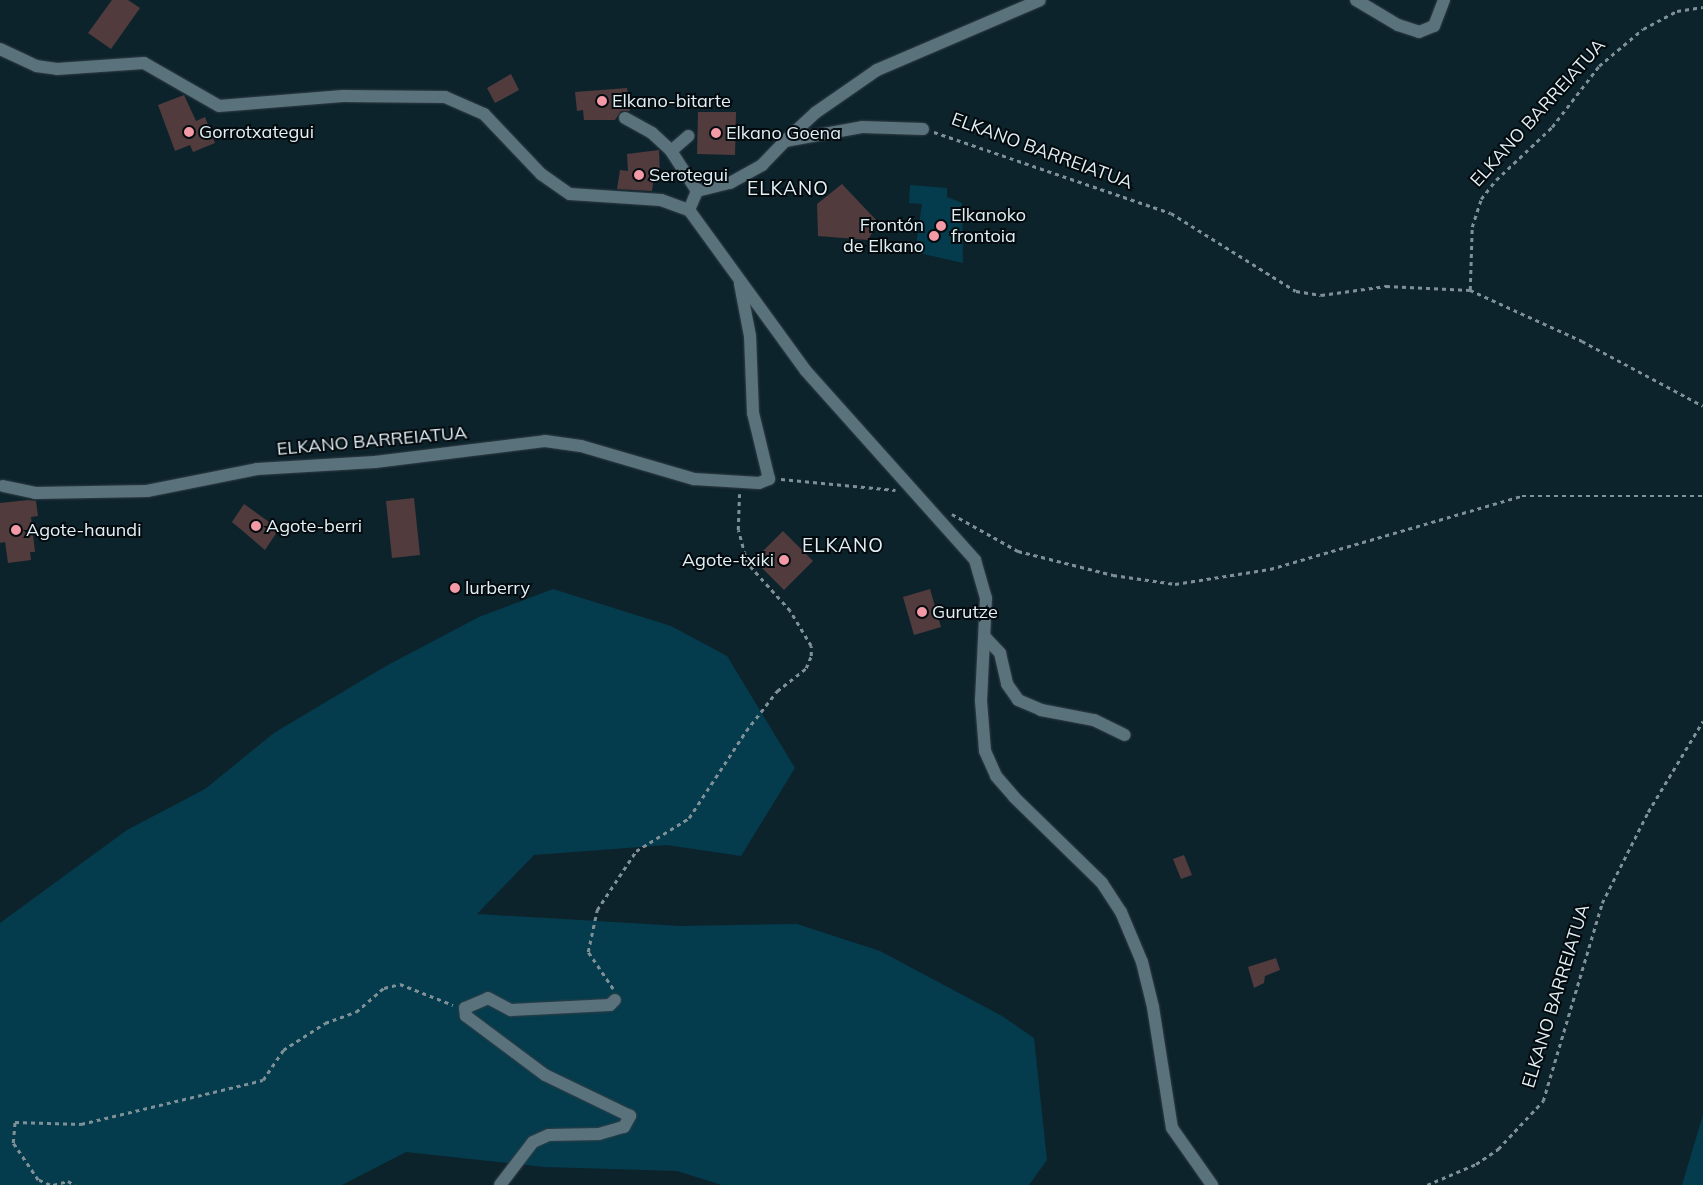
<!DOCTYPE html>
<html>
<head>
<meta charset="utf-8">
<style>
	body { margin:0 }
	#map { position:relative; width:1703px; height:1185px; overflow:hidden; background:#0d232c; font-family:Mulish,sans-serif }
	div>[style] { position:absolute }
	.green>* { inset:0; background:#043c4d }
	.building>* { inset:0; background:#513b3d }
	.path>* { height:2.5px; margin-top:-1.25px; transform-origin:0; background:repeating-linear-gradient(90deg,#7f9097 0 4px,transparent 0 8px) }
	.roads { filter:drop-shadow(0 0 1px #323e46) drop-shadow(0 0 1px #323e46) }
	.minor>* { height:12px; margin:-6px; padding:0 6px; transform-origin:6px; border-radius:6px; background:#5a727c }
	.dots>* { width:14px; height:14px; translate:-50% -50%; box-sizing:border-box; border:2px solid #040b0f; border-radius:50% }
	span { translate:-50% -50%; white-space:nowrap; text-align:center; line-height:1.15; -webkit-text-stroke:4px #040b0f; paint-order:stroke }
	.poi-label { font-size:18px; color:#e2f0f5 }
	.left { translate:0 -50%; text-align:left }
	.right { translate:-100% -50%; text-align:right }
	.street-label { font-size:18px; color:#e2f0f5 }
	.neighbourhood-label { font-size:19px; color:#e2f0f5; letter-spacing:1px }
</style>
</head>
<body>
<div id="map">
	<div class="green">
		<div style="clip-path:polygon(910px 185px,947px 188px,947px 197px,962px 203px,963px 263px,915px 252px,922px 204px,909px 203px)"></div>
		<div style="clip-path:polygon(553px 589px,671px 626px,727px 656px,795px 768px,741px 856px,667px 845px,534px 855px,477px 914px,680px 926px,797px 924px,880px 951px,1002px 1016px,1034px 1038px,1047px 1160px,1029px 1185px,722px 1185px,677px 1171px,544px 1167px,406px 1152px,342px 1185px,0 1185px,0 923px,127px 830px,205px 789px,274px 733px,386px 666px,479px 617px)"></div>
		<div style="clip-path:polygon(1703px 1115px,1703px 1185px,1682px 1185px)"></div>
	</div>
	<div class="building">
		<div style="clip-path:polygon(112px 0,128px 0,140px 8px,111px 49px,88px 33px)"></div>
		<div style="clip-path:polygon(511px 74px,519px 90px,495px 103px,487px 88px)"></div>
		<div style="clip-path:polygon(627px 88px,630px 111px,621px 111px,615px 120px,584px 120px,583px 110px,577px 111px,575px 92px)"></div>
		<div style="clip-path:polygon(184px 95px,196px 121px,205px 117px,215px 143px,193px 152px,190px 145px,175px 151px,158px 105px)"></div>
		<div style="clip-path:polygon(698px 112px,736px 112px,735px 155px,697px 154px)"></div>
		<div style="clip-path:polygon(659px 150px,660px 177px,654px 177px,652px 191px,617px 189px,620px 170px,628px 171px,627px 154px)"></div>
		<div style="clip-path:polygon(842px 184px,878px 222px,868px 240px,818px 236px,817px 204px)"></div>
		<div style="clip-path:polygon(414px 498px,420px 555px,392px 558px,386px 501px)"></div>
		<div style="clip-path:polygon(28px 500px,36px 501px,38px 516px,31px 517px,35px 552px,30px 552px,31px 560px,8px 563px,5px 542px,0 543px,0 503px)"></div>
		<div style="clip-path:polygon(244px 504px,279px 529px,265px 550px,232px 522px)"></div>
		<div style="clip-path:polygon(783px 531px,813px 561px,784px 590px,754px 560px)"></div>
		<div style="clip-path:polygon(930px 589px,941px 627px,914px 635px,903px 597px)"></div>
		<div style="clip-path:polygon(1184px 855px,1192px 875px,1181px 879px,1173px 859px)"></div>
		<div style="clip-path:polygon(1276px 958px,1280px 970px,1265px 976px,1264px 983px,1254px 988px,1248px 967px)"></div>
	</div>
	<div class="path">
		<div style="left:934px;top:132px;width:250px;rotate:18.9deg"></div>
		<div style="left:1171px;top:213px;width:147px;rotate:32deg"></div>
		<div style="left:1296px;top:291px;width:25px;rotate:9deg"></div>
		<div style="left:1321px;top:295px;width:66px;rotate:-7.9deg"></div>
		<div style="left:1386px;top:286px;width:84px;rotate:2.7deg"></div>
		<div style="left:1470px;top:290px;width:63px;rotate:-88.2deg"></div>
		<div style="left:1472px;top:227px;width:29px;rotate:-72deg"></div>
		<div style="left:1481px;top:199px;width:24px;rotate:-52deg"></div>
		<div style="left:1496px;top:180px;width:77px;rotate:-43.4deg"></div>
		<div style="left:1552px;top:127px;width:77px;rotate:-52.4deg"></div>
		<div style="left:1599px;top:66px;width:57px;rotate:-40.1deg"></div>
		<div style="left:1643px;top:29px;width:38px;rotate:-28deg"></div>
		<div style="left:1677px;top:11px;width:26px;rotate:-9deg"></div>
		<div style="left:1470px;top:290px;width:123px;rotate:24.5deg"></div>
		<div style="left:1582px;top:341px;width:137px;rotate:28.2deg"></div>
		<div style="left:781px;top:479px;width:115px;rotate:5.5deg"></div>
		<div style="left:952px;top:514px;width:76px;rotate:29.3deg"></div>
		<div style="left:1018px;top:551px;width:98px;rotate:14.2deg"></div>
		<div style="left:1113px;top:575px;width:63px;rotate:8.3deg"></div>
		<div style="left:1175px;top:584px;width:96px;rotate:-9deg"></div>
		<div style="left:1270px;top:569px;width:262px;rotate:-16.2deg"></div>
		<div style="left:1522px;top:496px;width:181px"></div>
		<div style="left:613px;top:989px;width:45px;rotate:-124deg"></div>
		<div style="left:588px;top:952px;width:43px;rotate:-77.9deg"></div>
		<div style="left:597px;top:910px;width:71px;rotate:-56.5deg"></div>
		<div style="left:636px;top:851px;width:62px;rotate:-31.9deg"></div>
		<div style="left:689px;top:818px;width:104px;rotate:-56.8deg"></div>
		<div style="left:746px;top:731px;width:51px;rotate:-52.2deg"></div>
		<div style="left:777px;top:691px;width:37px;rotate:-38deg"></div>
		<div style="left:806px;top:668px;width:13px;rotate:-67deg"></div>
		<div style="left:811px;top:656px;width:10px;rotate:-90deg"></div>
		<div style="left:811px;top:646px;width:41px;rotate:-121deg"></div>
		<div style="left:790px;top:611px;width:64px;rotate:-131.9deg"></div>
		<div style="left:747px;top:563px;width:34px;rotate:-105deg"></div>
		<div style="left:738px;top:530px;width:36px;rotate:-88deg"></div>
		<div style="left:50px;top:1185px;width:13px;rotate:-157deg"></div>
		<div style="left:38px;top:1180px;width:45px;rotate:-124deg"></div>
		<div style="left:13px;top:1143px;width:21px;rotate:-85deg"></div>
		<div style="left:15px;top:1122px;width:66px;rotate:1.7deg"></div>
		<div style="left:81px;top:1124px;width:187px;rotate:-13.6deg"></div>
		<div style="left:263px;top:1080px;width:36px;rotate:-56deg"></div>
		<div style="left:283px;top:1050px;width:50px;rotate:-32.7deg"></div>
		<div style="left:325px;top:1023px;width:33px;rotate:-20deg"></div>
		<div style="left:356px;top:1012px;width:37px;rotate:-41deg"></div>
		<div style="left:384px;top:988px;width:16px;rotate:-14deg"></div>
		<div style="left:400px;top:984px;width:57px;rotate:21.6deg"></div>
		<div style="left:53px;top:1185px;width:16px;rotate:-15deg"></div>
		<div style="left:68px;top:1181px;width:8px;rotate:30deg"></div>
		<div style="left:1427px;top:1185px;width:53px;rotate:-23.2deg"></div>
		<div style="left:1476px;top:1164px;width:27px;rotate:-34deg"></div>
		<div style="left:1498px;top:1149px;width:66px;rotate:-46.8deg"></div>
		<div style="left:1543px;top:1101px;width:207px;rotate:-73.4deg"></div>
		<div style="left:1602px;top:903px;width:102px;rotate:-63.2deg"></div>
		<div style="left:1648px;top:812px;width:106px;rotate:-58.9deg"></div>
	</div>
	<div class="roads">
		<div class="minor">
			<div style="left:1356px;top:0;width:49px;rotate:30.8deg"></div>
			<div style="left:1398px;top:25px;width:22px;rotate:18deg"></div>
			<div style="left:1419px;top:32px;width:16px;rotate:-22deg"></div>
			<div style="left:1434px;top:26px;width:28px;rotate:-69deg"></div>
			<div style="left:0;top:49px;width:40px;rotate:25deg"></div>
			<div style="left:36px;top:66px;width:21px;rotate:8deg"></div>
			<div style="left:57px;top:69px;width:87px;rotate:-3.9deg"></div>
			<div style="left:144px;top:63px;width:86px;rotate:29.8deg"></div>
			<div style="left:219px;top:106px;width:124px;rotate:-4.6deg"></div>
			<div style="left:343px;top:96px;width:102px;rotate:0.6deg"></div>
			<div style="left:445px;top:97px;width:43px;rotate:23.6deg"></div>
			<div style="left:484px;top:114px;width:83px;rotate:46.5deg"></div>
			<div style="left:541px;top:174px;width:35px;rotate:35deg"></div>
			<div style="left:570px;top:194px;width:91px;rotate:3.8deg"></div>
			<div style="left:661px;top:200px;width:30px;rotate:20deg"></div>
			<div style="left:689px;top:210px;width:199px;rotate:54deg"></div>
			<div style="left:806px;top:371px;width:254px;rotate:48.2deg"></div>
			<div style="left:975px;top:560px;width:40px;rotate:74deg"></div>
			<div style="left:986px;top:598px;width:103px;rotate:92.8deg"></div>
			<div style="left:981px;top:701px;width:50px;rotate:85.4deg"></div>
			<div style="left:985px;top:751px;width:27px;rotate:66deg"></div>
			<div style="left:996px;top:776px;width:28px;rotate:49deg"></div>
			<div style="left:1014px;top:797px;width:123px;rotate:44.3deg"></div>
			<div style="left:1102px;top:883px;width:35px;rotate:57deg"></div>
			<div style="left:1121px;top:912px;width:54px;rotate:67.2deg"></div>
			<div style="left:1142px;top:962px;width:46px;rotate:76.3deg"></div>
			<div style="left:1153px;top:1007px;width:122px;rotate:81.1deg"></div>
			<div style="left:1172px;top:1128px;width:70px;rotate:54.9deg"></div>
			<div style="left:625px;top:118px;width:31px;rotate:29deg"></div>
			<div style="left:652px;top:133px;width:26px;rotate:43deg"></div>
			<div style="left:671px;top:151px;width:48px;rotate:57deg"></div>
			<div style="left:785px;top:141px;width:41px;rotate:-43deg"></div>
			<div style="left:815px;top:113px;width:75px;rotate:-34.7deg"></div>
			<div style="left:877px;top:70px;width:177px;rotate:-23.2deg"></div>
			<div style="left:671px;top:151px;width:23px;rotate:-41deg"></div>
			<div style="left:689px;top:210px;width:21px;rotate:-67deg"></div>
			<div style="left:697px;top:191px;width:34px;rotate:-14deg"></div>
			<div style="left:730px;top:183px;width:37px;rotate:-29deg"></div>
			<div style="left:762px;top:165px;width:33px;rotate:-46deg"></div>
			<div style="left:785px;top:141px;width:78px;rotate:-10.3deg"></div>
			<div style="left:862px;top:127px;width:61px;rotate:1.9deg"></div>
			<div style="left:3px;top:486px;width:33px;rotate:12deg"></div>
			<div style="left:35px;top:493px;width:112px;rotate:-1deg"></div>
			<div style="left:147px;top:491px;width:112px;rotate:-11.3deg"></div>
			<div style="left:257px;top:469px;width:118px;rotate:-3.4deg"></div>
			<div style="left:375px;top:462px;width:171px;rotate:-7deg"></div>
			<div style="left:545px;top:441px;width:36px;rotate:8deg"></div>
			<div style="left:581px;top:446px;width:118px;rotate:16.3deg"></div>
			<div style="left:694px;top:479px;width:65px;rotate:3.5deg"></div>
			<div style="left:759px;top:483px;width:11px;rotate:-22deg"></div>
			<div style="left:769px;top:479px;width:68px;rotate:-103.6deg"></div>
			<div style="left:753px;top:413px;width:77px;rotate:-92.2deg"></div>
			<div style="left:750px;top:336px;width:53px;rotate:-100.9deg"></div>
			<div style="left:986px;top:638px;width:21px;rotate:47deg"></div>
			<div style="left:1000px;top:653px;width:32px;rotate:77deg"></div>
			<div style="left:1007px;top:684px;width:19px;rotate:55deg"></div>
			<div style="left:1018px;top:700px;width:25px;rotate:23deg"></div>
			<div style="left:1041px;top:710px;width:54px;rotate:10.7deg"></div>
			<div style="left:1094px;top:720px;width:34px;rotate:26deg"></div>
			<div style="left:500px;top:1185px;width:54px;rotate:-52.5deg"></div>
			<div style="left:533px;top:1142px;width:17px;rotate:-24deg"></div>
			<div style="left:549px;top:1135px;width:50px;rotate:-1.1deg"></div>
			<div style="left:599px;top:1134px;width:26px;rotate:-16deg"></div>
			<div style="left:624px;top:1127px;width:13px;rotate:-61deg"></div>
			<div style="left:630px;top:1116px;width:94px;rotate:-154.2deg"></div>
			<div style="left:545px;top:1075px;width:99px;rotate:-143.2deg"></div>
			<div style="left:466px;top:1016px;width:8px;rotate:-97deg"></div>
			<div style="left:465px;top:1008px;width:25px;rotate:-23deg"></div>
			<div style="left:488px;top:998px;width:26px;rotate:28deg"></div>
			<div style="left:511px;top:1010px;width:99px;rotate:-2.9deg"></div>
			<div style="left:610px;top:1005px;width:7px;rotate:-45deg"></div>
		</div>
	</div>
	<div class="dots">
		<div style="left:602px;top:101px;background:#f49aa6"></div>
		<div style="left:189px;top:132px;background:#f49aa6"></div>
		<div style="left:716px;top:133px;background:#f49aa6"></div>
		<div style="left:639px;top:175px;background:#f49aa6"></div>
		<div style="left:941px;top:226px;background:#f49aa6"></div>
		<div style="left:934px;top:236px;background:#f49aa6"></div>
		<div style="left:256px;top:526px;background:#f49aa6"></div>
		<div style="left:16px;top:530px;background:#f49aa6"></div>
		<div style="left:784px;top:560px;background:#f49aa6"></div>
		<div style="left:455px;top:588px;background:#f49aa6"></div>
		<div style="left:922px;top:612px;background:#f49aa6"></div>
	</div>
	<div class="poi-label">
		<span class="left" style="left:612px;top:101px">Elkano-bitarte</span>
		<span class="left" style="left:199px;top:132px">Gorrotxategui</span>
		<span class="left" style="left:726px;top:133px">Elkano Goena</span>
		<span class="left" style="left:649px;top:175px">Serotegui</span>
		<span class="left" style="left:951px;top:226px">Elkanoko<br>frontoia</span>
		<span class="right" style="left:924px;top:236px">Frontón<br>de Elkano</span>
		<span class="left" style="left:266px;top:526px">Agote-berri</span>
		<span class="left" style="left:26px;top:530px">Agote-haundi</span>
		<span class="right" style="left:774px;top:560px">Agote-txiki</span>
		<span class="left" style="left:465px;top:588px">lurberry</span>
		<span class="left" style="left:932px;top:612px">Gurutze</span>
	</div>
	<div class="street-label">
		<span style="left:1538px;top:113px;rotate:-48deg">ELKANO BARREIATUA</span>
		<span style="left:1042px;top:151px;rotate:20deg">ELKANO BARREIATUA</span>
		<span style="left:372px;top:441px;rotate:-5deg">ELKANO BARREIATUA</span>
		<span style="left:1556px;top:996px;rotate:-73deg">ELKANO BARREIATUA</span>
	</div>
	<div class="neighbourhood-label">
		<span style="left:788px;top:189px">ELKANO</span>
		<span style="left:843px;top:546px">ELKANO</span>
	</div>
</div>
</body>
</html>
